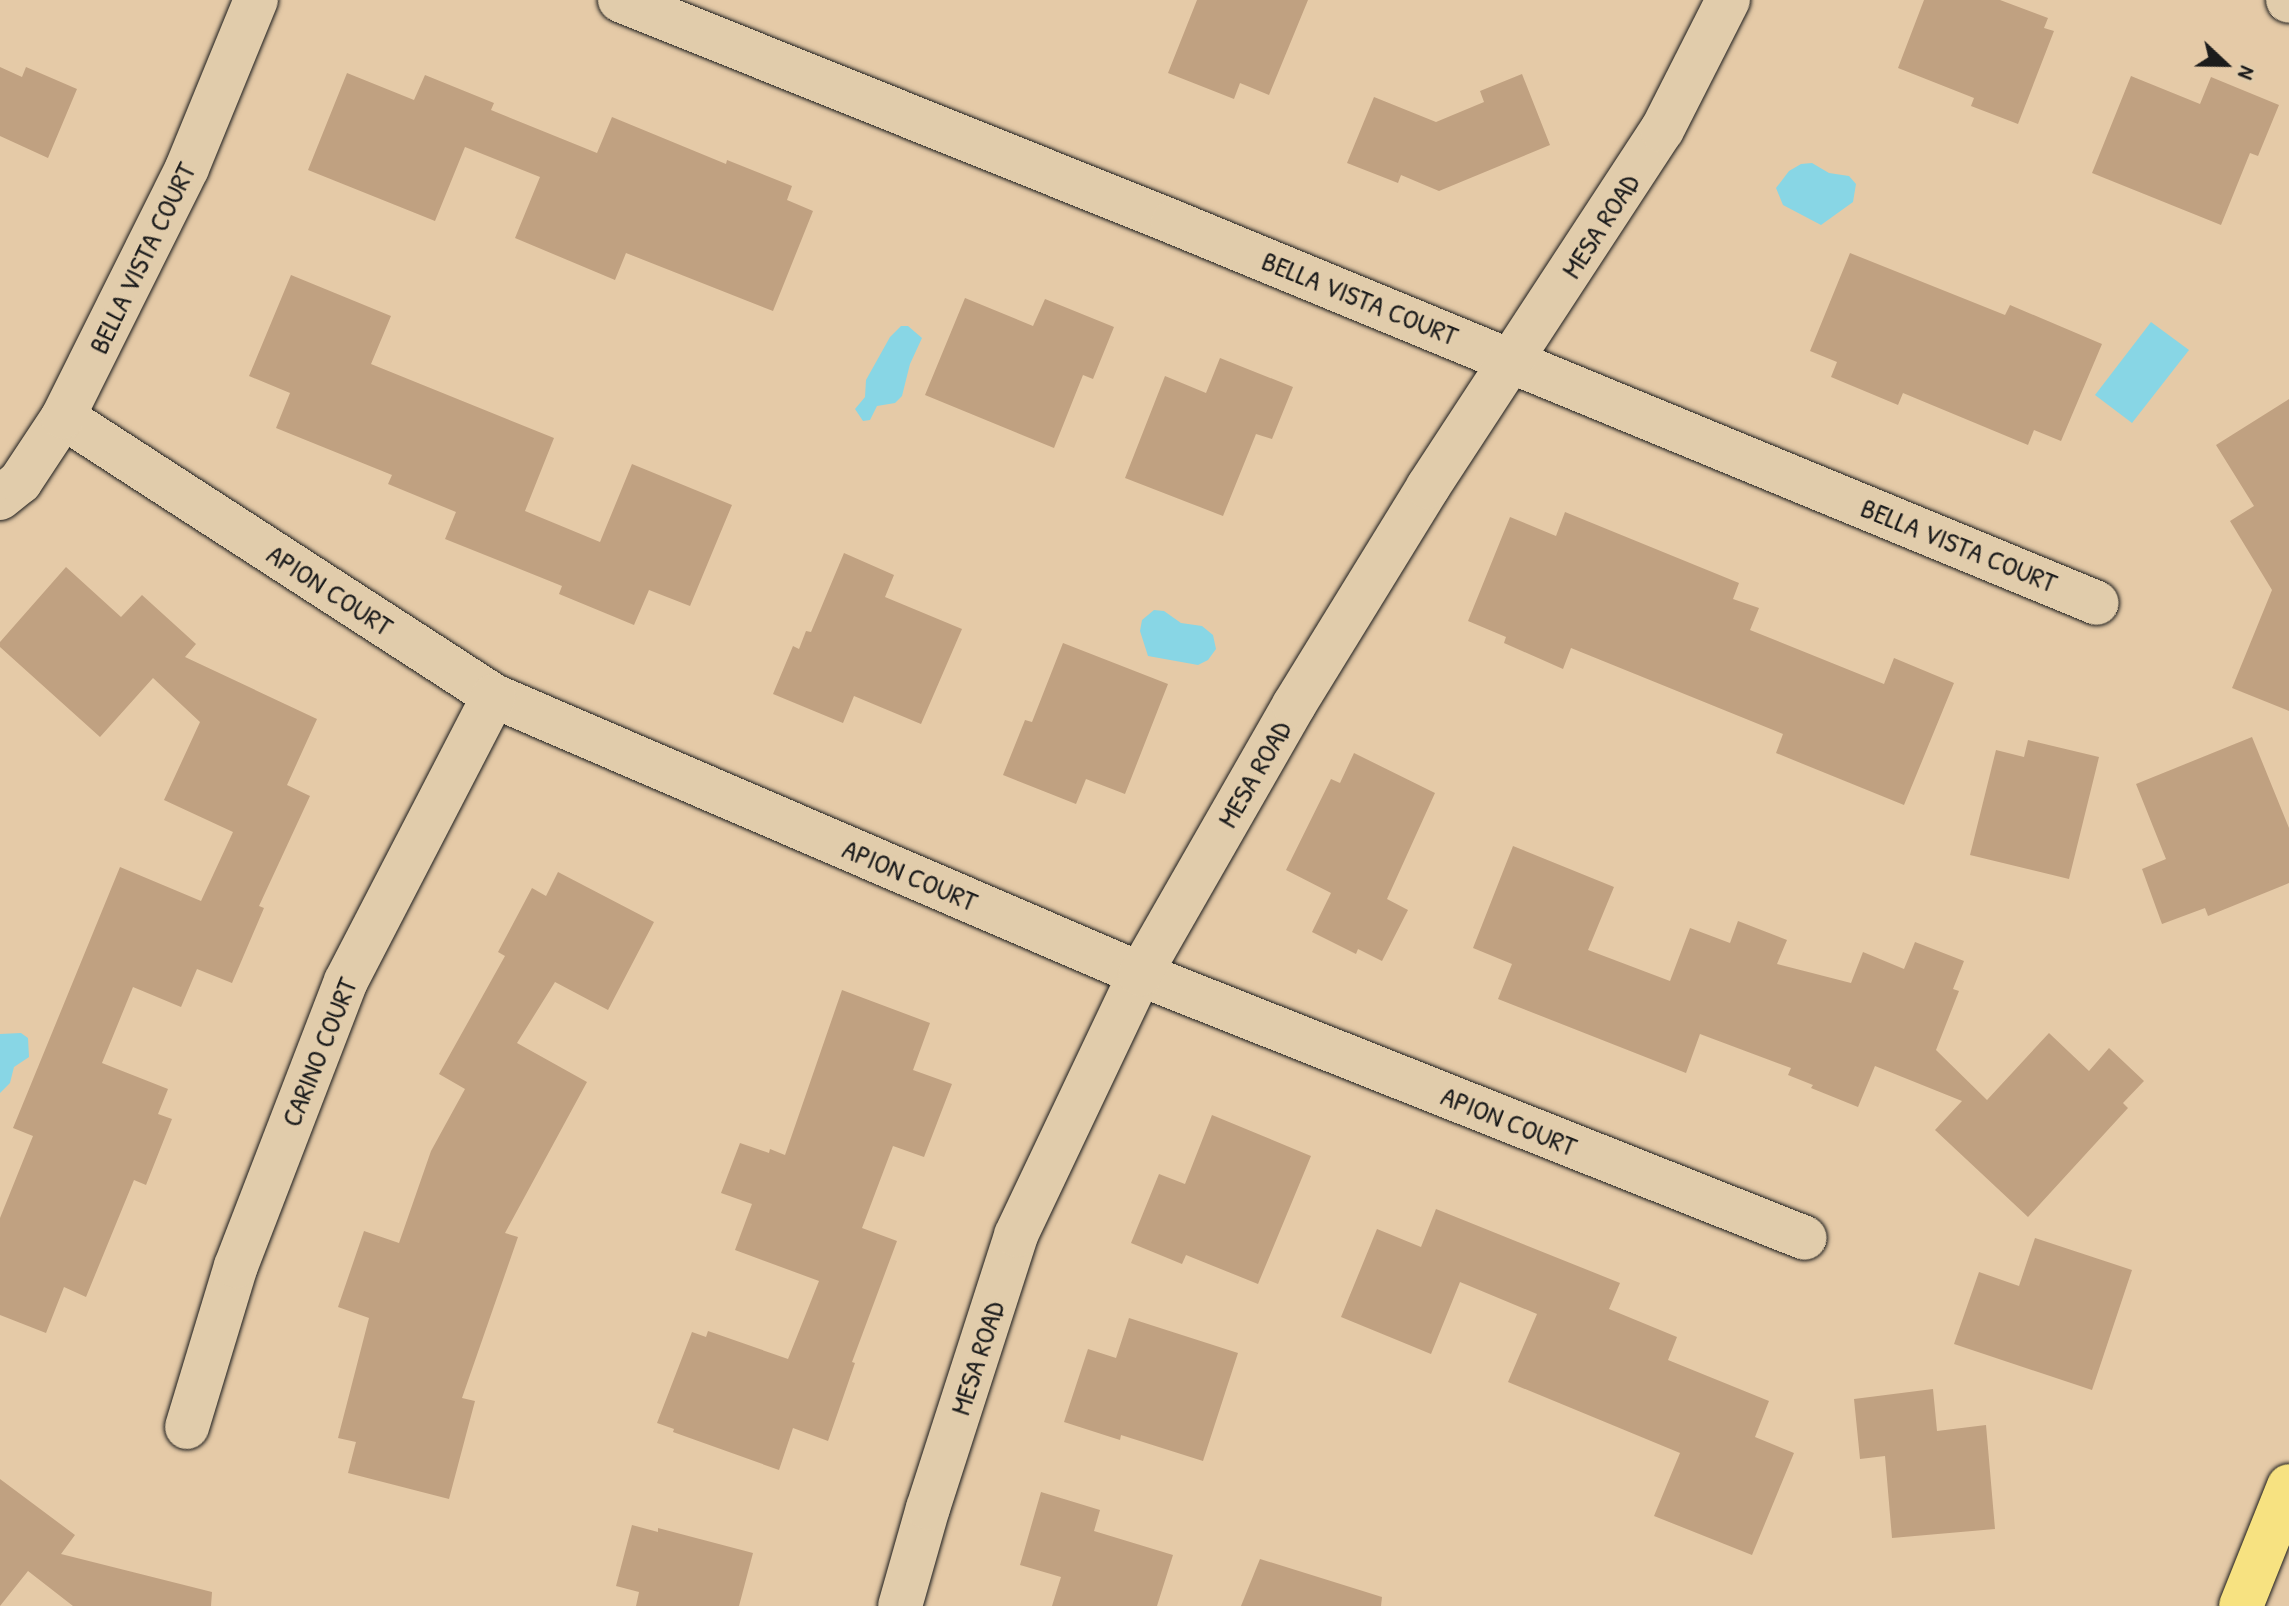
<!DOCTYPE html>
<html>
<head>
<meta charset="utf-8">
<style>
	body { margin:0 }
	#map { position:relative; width:2289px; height:1606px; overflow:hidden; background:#e5caa7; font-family:"Patrick Hand",sans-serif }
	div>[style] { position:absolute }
	.water>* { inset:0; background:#88d6e5 }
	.building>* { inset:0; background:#c0a181 }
	.roads { filter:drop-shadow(0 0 2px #1c1c1c) drop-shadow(0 0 2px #1c1c1c) }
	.minor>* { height:44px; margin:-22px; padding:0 22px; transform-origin:22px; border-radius:22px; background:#e1ccab }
	.highway>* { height:44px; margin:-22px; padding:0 22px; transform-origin:22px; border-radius:22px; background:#f7e281 }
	span { translate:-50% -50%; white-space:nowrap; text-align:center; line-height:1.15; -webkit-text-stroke:6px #e1ccab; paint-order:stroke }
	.street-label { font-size:28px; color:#1c1c1c }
	.north { position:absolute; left:2185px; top:24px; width:80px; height:80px; -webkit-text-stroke:6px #e1ccab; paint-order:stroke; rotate:112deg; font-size:22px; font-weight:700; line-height:32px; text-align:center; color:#1c1c1c }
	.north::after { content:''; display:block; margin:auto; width:28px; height:36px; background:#1c1c1c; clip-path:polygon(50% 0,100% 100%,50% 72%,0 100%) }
</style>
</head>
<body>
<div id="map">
	<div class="water">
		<div style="clip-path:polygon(1812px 163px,1829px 173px,1849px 176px,1856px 184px,1853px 202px,1821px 225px,1783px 205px,1776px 188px,1789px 171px,1801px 164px)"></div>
		<div style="clip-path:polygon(2151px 322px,2189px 350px,2132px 423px,2095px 395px)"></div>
		<div style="clip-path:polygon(901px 326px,908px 326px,922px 338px,910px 364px,902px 396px,895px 403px,877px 406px,870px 420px,863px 421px,855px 409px,865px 397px,866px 380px,890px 337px)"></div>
		<div style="clip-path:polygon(1154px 610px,1164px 611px,1181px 623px,1202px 626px,1213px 635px,1216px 649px,1208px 660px,1198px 665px,1148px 656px,1140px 631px,1142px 620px)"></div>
		<div style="clip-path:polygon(21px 1033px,28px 1038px,29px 1057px,14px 1067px,10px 1083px,0 1093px,0 1034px)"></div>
	</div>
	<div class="building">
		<div style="clip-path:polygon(1197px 0,1308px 0,1269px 95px,1240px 83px,1234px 99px,1168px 73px)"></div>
		<div style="clip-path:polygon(1924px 0,2000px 0,2048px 18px,2044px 28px,2054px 31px,2018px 124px,1971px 106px,1974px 98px,1898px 68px)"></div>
		<div style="clip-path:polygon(0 67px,22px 77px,26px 67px,77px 89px,48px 158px,0 136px)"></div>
		<div style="clip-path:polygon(347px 73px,414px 100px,425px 75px,494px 103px,491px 110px,597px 153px,612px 117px,726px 164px,727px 160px,792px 186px,787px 200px,813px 211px,773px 311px,626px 253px,615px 280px,515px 238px,540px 177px,465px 147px,435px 221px,308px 170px)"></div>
		<div style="clip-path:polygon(1522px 74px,1550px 145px,1439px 191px,1401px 175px,1398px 183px,1347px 163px,1374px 97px,1436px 122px,1484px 102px,1480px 91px)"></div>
		<div style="clip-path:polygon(2131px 76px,2200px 104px,2211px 77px,2279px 105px,2258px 156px,2250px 153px,2221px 225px,2092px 173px)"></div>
		<div style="clip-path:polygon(1850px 253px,2005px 315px,2010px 305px,2102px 344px,2061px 441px,2034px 430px,2028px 445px,1903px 393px,1898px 405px,1831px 377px,1837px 362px,1810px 351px)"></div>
		<div style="clip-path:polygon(291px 275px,391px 316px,371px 364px,554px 438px,525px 511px,600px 542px,632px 464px,732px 505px,690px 606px,649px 590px,634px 625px,559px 594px,562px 586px,445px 539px,456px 512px,388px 484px,392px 475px,276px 428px,290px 393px,249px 376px)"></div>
		<div style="clip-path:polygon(965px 298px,1033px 326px,1045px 299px,1114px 327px,1093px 379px,1083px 375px,1054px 448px,925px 395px)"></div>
		<div style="clip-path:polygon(1220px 358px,1293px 387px,1272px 439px,1256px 434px,1223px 516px,1125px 478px,1165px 376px,1206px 393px)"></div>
		<div style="clip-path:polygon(2289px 399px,2289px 711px,2232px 688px,2272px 590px,2230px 521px,2254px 506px,2216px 445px)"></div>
		<div style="clip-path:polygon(1565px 512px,1739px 583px,1733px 599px,1759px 608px,1750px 630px,1884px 684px,1894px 658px,1954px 683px,1904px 805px,1776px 753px,1783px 734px,1571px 648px,1563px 669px,1504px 643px,1506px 637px,1468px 621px,1510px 517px,1556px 536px)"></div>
		<div style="clip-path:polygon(844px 553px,894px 575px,885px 597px,962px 629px,921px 724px,854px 696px,843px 723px,773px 694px,793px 646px,799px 649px,806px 631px,811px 632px)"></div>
		<div style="clip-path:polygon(66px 567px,121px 617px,142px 595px,196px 644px,185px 657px,317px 719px,287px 785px,310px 796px,259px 906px,264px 908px,232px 983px,197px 969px,181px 1007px,133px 987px,102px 1063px,168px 1089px,158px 1114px,172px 1119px,146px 1185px,134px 1180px,86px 1297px,64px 1287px,46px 1333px,0 1315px,0 1218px,33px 1136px,13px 1128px,120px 867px,201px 901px,233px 832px,164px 800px,200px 722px,153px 678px,100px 737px,0 647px,0 642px)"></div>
		<div style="clip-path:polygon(1063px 643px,1168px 684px,1125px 794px,1086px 779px,1076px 804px,1003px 775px,1025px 720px,1032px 722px)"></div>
		<div style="clip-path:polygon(2252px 737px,2289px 828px,2289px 883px,2208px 916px,2205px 908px,2162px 924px,2142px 869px,2166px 859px,2136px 784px)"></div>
		<div style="clip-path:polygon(2028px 740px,2099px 757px,2069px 879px,1970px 855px,1996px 750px,2024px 757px)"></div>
		<div style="clip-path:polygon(1354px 753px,1435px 793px,1387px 899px,1408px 910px,1382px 961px,1358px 949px,1356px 954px,1312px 932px,1331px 893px,1286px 870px,1331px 779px,1340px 783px)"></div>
		<div style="clip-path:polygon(1513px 846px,1614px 887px,1588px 950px,1670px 981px,1690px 928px,1730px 943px,1738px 921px,1787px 940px,1777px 964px,1851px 983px,1863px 952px,1904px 969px,1915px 942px,1964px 961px,1953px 989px,1959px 991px,1936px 1050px,1987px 1100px,2049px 1033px,2089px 1071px,2109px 1048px,2144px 1081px,2123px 1103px,2128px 1108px,2028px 1217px,1935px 1130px,1962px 1101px,1875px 1066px,1858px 1107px,1811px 1088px,1813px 1085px,1788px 1075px,1791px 1068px,1700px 1034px,1686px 1073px,1498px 999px,1512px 964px,1473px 948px)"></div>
		<div style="clip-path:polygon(558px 872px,654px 922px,608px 1010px,555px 982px,517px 1043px,587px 1082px,505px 1233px,518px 1237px,462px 1398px,475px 1401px,449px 1499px,348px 1473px,356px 1442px,338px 1438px,369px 1318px,338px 1307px,364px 1231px,399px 1243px,431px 1151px,465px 1089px,439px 1074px,505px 956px,498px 952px,532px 888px,546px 896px)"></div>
		<div style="clip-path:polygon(842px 990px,930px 1023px,913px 1070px,952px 1084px,924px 1157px,893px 1146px,862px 1228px,897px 1241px,852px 1362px,855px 1363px,828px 1441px,793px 1428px,779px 1470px,673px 1432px,674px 1429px,657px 1423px,692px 1332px,706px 1337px,708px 1331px,788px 1359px,819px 1281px,735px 1250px,752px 1204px,721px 1193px,740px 1143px,769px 1153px,770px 1149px,785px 1155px)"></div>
		<div style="clip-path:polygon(1212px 1115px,1311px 1156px,1258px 1284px,1186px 1255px,1182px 1264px,1131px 1243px,1159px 1174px,1185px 1184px)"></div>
		<div style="clip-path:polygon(1436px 1209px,1620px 1283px,1609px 1309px,1677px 1337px,1668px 1360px,1769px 1401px,1755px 1437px,1794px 1453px,1752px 1555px,1654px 1516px,1680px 1453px,1508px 1382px,1537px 1314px,1460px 1282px,1431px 1354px,1341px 1317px,1377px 1229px,1421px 1247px)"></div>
		<div style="clip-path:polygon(2035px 1238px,2132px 1270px,2092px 1390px,1954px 1344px,1979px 1272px,2019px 1286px)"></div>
		<div style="clip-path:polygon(1129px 1318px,1238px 1353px,1203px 1461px,1121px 1435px,1120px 1440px,1064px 1422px,1088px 1349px,1116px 1358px)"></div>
		<div style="clip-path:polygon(1933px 1389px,1937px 1431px,1986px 1425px,1995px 1529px,1892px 1538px,1885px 1456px,1860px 1459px,1854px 1399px)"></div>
		<div style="clip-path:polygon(0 1479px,75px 1535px,61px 1554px,212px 1592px,211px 1606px,73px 1606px,28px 1571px,0 1606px)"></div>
		<div style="clip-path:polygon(1041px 1492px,1100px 1510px,1094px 1531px,1173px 1555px,1157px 1606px,1052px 1606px,1061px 1577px,1020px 1565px)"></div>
		<div style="clip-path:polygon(632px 1525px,658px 1532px,658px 1528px,753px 1553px,739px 1606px,636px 1606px,639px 1592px,616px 1586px)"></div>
		<div style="clip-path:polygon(1260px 1559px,1382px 1597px,1381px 1606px,1241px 1606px)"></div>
	</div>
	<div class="roads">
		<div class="minor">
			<div style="left:620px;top:0;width:596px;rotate:21.87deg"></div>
			<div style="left:1173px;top:222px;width:999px;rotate:22.41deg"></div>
			<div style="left:2288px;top:0;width:1px;rotate:45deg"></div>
			<div style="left:63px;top:417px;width:513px;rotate:32.92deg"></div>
			<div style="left:494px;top:696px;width:703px;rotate:23.28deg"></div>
			<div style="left:1140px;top:974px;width:715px;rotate:21.65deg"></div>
			<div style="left:0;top:498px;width:26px;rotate:-39deg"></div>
			<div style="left:20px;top:482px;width:78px;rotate:-56.5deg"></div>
			<div style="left:63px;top:417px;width:278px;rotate:-63.5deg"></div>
			<div style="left:187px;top:168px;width:182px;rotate:-67.7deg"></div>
			<div style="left:187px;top:1427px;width:168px;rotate:-73.1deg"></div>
			<div style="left:236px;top:1266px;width:305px;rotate:-68.9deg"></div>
			<div style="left:346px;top:981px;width:321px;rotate:-62.6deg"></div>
			<div style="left:900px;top:1606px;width:102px;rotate:-74.1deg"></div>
			<div style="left:928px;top:1508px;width:287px;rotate:-72.1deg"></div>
			<div style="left:1016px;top:1235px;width:289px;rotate:-64.6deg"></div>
			<div style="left:1140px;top:974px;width:310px;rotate:-60.2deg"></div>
			<div style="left:1294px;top:705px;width:256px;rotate:-58.4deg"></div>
			<div style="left:1428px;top:487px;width:427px;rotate:-56.8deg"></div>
			<div style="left:1662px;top:130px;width:146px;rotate:-63.1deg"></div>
		</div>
		<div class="highway">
			<div style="left:2241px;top:1606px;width:129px;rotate:-68.2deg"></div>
		</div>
	</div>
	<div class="street-label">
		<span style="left:1600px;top:226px;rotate:-57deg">MESA ROAD</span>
		<span style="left:142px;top:258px;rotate:-64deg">BELLA VISTA COURT</span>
		<span style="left:1360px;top:298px;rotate:22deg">BELLA VISTA COURT</span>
		<span style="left:1959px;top:545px;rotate:22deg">BELLA VISTA COURT</span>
		<span style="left:330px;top:590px;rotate:33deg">APION COURT</span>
		<span style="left:1254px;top:774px;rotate:-60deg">MESA ROAD</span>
		<span style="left:910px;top:875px;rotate:23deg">APION COURT</span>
		<span style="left:319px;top:1052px;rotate:-68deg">CARINO COURT</span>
		<span style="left:1509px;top:1121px;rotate:22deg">APION COURT</span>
		<span style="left:977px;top:1358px;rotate:-72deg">MESA ROAD</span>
	</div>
	<div class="north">N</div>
</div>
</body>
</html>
